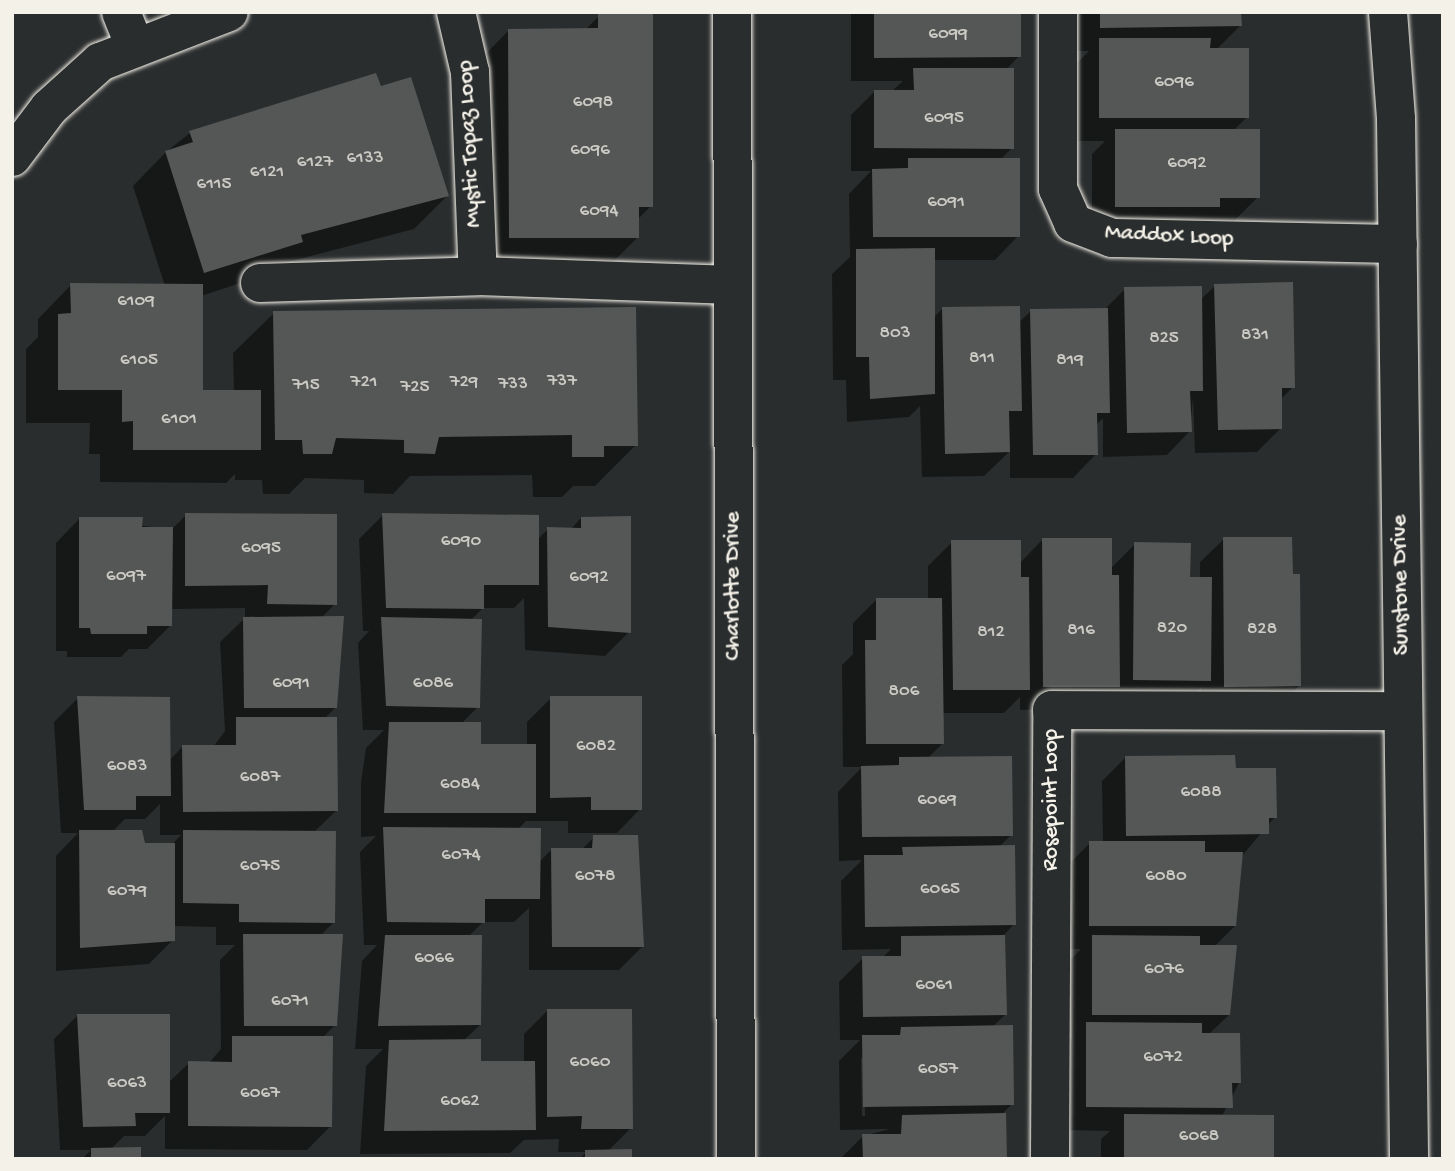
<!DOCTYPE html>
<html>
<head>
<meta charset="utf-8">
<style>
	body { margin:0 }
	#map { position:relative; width:1455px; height:1171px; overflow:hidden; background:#2a2d2e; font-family:"Gochi Hand",sans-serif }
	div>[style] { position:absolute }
	.shadow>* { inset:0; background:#0007 }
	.building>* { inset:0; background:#555756 }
	.roads { filter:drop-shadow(0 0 2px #f4f1e8) drop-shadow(0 0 2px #f4f1e8) }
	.minor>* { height:38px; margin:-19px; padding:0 19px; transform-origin:19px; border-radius:19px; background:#2a2d2e }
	span { translate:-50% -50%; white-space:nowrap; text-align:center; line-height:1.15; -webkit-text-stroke:7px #2a2d2e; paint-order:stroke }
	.number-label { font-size:19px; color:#cccac4 }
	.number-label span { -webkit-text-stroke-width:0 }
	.street-label { font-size:23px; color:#f4f1e8 }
	.frame { position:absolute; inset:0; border:14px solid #f4f1e8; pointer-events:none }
</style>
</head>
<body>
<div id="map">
	<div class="shadow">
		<div style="clip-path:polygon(1019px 12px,1019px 56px,1006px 70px,1012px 148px,1000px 160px,1018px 236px,995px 260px,933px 260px,933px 318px,942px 309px,1018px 323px,1031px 311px,1104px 310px,1125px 289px,1200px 300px,1215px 286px,1293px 387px,1280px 400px,1281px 428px,1257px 452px,1195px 453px,1193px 398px,1190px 431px,1167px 455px,1103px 457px,1103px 418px,1096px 425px,1096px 454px,1073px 478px,1010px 478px,1010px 451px,984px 476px,922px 477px,920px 406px,909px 417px,847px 422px,846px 380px,833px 380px,832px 274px,850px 257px,849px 194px,871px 171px,851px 171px,851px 115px,875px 91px,892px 91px,903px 81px,851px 81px,851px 14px)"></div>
		<div style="clip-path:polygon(1076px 12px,1241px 12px,1240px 26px,1216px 50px,1247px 117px,1233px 131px,1258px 197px,1234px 221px,1092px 230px,1092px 154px,1105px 141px,1076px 141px,1076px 64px,1089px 51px,1077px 51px)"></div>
		<div style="clip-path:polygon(599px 16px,651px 206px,637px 220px,638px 237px,604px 271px,477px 271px,476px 64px,509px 30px,585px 30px)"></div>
		<div style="clip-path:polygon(379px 88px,447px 196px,414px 229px,277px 265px,268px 274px,201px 296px,201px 392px,234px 392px,233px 353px,274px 313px,636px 445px,595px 486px,573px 486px,562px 497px,533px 497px,532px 475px,410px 476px,393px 494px,364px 493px,364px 480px,305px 478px,289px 494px,263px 494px,262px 480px,235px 480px,235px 474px,226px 483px,100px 482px,100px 454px,89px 454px,90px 423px,26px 423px,26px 349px,38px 337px,38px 319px,71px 285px,165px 286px,133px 186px,166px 152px,190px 133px)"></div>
		<div style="clip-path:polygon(evenodd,186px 515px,335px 604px,321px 618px,336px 707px,324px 719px,337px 810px,314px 832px,334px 922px,320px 936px,335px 1025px,322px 1038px,331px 1126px,307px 1150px,165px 1149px,165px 1116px,145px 1136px,124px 1136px,111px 1149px,140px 1159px,82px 1159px,91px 1150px,60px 1150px,54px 1039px,78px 1015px,168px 1083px,189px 1063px,209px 1063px,221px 1049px,220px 960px,235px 945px,216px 945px,216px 927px,173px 926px,173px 940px,149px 964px,56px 971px,56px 856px,78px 833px,61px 833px,54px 722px,78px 698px,169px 761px,183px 746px,213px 747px,225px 731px,220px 642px,245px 618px,245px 608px,171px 609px,170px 626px,147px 649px,129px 649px,121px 657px,67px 657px,67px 651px,56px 651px,56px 543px,79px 519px,172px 529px,186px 515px,160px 804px,160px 835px,181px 835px,171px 845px,144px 845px,112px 832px,125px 819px,145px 819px,160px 804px)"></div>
		<div style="clip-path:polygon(383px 515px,538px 539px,548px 529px,570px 530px,581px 518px,629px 632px,605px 656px,525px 650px,524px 598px,514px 608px,483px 608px,471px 620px,478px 707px,461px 724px,480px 746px,527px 746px,527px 722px,551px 698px,640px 809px,617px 833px,568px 833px,568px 821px,526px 821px,517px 830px,538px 863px,552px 849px,581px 850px,594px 837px,643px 946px,619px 970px,529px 970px,529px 908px,514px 922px,483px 922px,468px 937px,480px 1025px,463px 1041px,479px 1063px,524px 1063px,524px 1034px,548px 1010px,631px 1128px,608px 1151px,631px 1159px,579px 1159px,586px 1152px,558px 1152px,559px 1139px,524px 1140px,510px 1153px,360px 1154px,366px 1066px,383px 1049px,355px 1049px,362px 961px,377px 945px,364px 945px,360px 852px,376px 836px,361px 837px,361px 782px,366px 748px,384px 730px,363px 730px,358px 643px,369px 631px,363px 631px,359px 539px)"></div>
		<div style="clip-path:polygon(evenodd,1224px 539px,1299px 686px,1275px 709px,1201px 710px,1201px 688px,1185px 704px,1020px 710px,1020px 697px,1004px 713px,942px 713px,942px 744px,927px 759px,1011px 835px,999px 847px,1014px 924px,1004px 935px,1005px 1015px,992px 1027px,1012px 1104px,1001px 1115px,1005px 1159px,840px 1159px,863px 1136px,890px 1129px,840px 1130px,839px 1061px,860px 1040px,840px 1040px,839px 982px,863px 958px,882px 958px,891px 949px,842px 950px,841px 881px,862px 860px,839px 861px,838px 792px,862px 767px,843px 767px,842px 665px,853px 654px,853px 623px,877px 599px,928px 599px,928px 566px,952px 542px,1019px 564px,1042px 540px,1110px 569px,1135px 544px,1189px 579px,1200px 579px,1200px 562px,1224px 539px,861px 1058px,864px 1058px,865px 1116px,862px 1116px,861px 1058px)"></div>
		<div style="clip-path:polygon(1125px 758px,1234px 770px,1275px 817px,1241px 857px,1235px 926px,1214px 947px,1229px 1015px,1209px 1034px,1239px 1083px,1222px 1116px,1272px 1159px,1101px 1159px,1101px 1139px,1110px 1131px,1063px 1130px,1063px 1048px,1072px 1038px,1069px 961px,1081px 949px,1066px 949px,1066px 867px,1090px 843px,1103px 843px,1102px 781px)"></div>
	</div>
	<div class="building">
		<div style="clip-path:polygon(874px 12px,1021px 12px,1021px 57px,874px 58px)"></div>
		<div style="clip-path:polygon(1100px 12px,1241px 12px,1242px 26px,1100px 28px)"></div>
		<div style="clip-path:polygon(598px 14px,653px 14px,653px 207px,639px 207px,639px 238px,509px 238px,508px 29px,598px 28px)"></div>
		<div style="clip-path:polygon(1099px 38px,1211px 38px,1210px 48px,1249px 48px,1249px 118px,1099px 118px)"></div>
		<div style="clip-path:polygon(913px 68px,1014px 68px,1014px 149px,874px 148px,874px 90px,914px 90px)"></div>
		<div style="clip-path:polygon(376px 73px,381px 86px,411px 77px,449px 196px,301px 235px,303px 242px,204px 273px,165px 151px,193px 142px,189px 131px)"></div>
		<div style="clip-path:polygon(1115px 129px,1260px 129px,1260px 198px,1220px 198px,1220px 207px,1115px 207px)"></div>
		<div style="clip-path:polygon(908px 158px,1020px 158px,1020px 237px,873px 237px,872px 169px,908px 168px)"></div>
		<div style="clip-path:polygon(935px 248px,935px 394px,870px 399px,869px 357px,856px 357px,856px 249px)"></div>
		<div style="clip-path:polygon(1293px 282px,1295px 388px,1282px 388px,1282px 429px,1218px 430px,1214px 284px)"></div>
		<div style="clip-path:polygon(70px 283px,203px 284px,203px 390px,261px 390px,261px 450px,133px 450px,133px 421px,122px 422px,122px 390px,58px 390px,58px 314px,71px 313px)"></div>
		<div style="clip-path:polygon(1202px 286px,1203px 391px,1190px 391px,1192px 432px,1127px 433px,1124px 287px)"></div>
		<div style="clip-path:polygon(1020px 306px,1022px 411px,1009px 411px,1010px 452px,945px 454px,942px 307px)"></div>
		<div style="clip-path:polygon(636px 307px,638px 446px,604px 446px,604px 457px,572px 457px,572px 435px,439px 437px,435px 454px,404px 453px,404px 440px,336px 438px,332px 454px,303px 454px,302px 440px,275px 440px,273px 311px)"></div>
		<div style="clip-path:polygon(1108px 308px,1110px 413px,1097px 413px,1098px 455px,1033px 455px,1030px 309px)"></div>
		<div style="clip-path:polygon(185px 513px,337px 514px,337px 605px,267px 604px,268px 585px,185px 586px)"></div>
		<div style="clip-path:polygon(382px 513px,539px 515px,539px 585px,484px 585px,484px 609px,386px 608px)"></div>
		<div style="clip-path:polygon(631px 516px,631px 633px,548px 627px,547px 527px,581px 528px,581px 517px)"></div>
		<div style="clip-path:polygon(79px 517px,143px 517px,142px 527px,173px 527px,172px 626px,147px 626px,147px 634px,91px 634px,90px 628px,79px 628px)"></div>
		<div style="clip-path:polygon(1223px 537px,1292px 537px,1293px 574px,1300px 574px,1301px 686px,1224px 687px)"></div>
		<div style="clip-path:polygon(1042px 538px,1112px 538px,1112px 575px,1119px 575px,1120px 687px,1043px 687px)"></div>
		<div style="clip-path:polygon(951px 540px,1021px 540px,1021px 577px,1029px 577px,1030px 690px,953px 690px)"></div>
		<div style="clip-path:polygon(1134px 542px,1191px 543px,1190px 577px,1212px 577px,1211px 681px,1133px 680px)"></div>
		<div style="clip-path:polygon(876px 598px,942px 598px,944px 744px,866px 744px,865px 640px,876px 640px)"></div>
		<div style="clip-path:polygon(344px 616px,337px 708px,244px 708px,243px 617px)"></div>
		<div style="clip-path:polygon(381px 617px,482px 619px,480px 708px,386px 706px)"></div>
		<div style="clip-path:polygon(77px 696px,170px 697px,171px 796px,136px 796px,136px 810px,84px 810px)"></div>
		<div style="clip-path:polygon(550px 696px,642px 696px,642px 810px,591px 810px,591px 797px,550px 798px)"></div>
		<div style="clip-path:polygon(236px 717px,337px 717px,338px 811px,183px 812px,182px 745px,236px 745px)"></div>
		<div style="clip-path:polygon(389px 722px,481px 722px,481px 744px,536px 744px,536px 813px,384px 813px)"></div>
		<div style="clip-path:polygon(1235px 755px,1236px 768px,1276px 768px,1277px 818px,1269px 818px,1269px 834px,1126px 836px,1125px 756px)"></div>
		<div style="clip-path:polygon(1012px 756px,1013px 836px,862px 837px,861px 766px,899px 765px,899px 757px)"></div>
		<div style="clip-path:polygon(383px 827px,541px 828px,540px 899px,485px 899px,485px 923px,387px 922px)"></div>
		<div style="clip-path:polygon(79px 830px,142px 830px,145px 843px,175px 843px,175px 941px,80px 948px)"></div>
		<div style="clip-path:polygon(183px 830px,336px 831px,335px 923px,239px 922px,239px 904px,183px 903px)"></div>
		<div style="clip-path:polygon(593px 835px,638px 835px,644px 947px,552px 947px,551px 848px,592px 848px)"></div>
		<div style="clip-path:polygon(1089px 841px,1205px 841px,1205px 852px,1243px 852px,1236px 926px,1089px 926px)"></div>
		<div style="clip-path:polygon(1015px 845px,1016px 925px,865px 927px,864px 855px,903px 855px,902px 847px)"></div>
		<div style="clip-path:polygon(243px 934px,343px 934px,337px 1026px,244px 1026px)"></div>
		<div style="clip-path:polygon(385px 935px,482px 935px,481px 1025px,378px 1026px)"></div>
		<div style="clip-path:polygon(1005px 935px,1007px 1015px,863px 1017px,862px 956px,901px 956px,901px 936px)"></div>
		<div style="clip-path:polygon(1092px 935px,1200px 936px,1200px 945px,1237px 945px,1230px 1015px,1092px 1015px)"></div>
		<div style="clip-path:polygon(547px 1009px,632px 1009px,633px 1129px,581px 1129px,582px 1116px,547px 1117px)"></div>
		<div style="clip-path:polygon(77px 1014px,170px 1014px,170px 1113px,135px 1113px,136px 1126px,83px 1127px)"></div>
		<div style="clip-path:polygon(1086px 1022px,1202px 1023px,1202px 1033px,1240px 1033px,1241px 1083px,1232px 1083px,1233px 1108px,1086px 1107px)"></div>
		<div style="clip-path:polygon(1013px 1025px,1014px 1105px,863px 1107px,862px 1035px,900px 1035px,901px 1027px)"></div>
		<div style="clip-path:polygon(232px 1036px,333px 1036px,332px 1127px,188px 1126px,188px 1061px,232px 1062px)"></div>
		<div style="clip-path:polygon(481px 1039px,481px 1061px,535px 1061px,536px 1130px,384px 1131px,389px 1040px)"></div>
		<div style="clip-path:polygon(1006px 1113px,1007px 1159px,863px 1159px,862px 1134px,901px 1134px,902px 1115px)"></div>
		<div style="clip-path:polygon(1124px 1114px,1274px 1115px,1274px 1159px,1124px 1159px)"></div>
		<div style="clip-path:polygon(141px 1147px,141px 1159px,91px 1159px,91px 1148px)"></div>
		<div style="clip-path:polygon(632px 1149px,632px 1159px,585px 1159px,585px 1150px)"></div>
	</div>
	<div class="roads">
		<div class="minor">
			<div style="left:121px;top:12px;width:35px;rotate:68deg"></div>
			<div style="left:456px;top:12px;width:62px;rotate:76.9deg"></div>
			<div style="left:470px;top:72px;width:204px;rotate:87.8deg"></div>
			<div style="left:732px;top:12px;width:1147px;rotate:89.8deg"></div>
			<div style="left:1058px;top:12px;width:177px;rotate:90deg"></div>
			<div style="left:1058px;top:189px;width:37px;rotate:66deg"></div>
			<div style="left:1073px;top:223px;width:42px;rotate:21deg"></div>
			<div style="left:1112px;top:238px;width:286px;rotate:1.2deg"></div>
			<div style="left:1388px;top:12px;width:107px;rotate:85.7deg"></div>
			<div style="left:1396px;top:119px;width:1040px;rotate:89.28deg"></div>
			<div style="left:12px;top:157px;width:61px;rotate:-52.9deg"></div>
			<div style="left:49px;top:108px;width:69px;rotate:-42deg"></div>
			<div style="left:100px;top:62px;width:138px;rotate:-21.2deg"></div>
			<div style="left:260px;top:283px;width:218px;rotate:-1.8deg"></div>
			<div style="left:478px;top:276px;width:255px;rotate:2deg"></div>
			<div style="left:1050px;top:1159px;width:449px;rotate:-89.7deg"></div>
			<div style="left:1052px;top:710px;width:351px;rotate:0.2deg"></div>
		</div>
	</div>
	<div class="number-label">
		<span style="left:948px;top:35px">6099</span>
		<span style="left:1174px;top:83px">6096</span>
		<span style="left:593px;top:103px">6098</span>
		<span style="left:944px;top:119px">6095</span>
		<span style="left:590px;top:151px">6096</span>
		<span style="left:365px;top:159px">6133</span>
		<span style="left:315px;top:163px">6127</span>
		<span style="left:1187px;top:164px">6092</span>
		<span style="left:267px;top:173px">6121</span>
		<span style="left:214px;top:185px">6115</span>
		<span style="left:946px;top:203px">6091</span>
		<span style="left:599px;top:212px">6094</span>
		<span style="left:136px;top:302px">6109</span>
		<span style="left:895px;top:334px">803</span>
		<span style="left:1255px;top:336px">831</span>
		<span style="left:1164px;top:339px">825</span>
		<span style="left:982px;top:359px">811</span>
		<span style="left:139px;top:361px">6105</span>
		<span style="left:1070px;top:361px">819</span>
		<span style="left:562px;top:382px">737</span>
		<span style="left:364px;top:383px">721</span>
		<span style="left:464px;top:383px">729</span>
		<span style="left:513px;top:385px">733</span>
		<span style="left:306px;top:386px">715</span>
		<span style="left:415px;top:388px">725</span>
		<span style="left:179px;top:420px">6101</span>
		<span style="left:461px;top:542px">6090</span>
		<span style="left:261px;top:549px">6095</span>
		<span style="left:126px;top:577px">6097</span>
		<span style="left:589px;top:578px">6092</span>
		<span style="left:1172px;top:629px">820</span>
		<span style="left:1262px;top:630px">828</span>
		<span style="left:1081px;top:631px">816</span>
		<span style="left:991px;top:633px">812</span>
		<span style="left:291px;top:684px">6091</span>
		<span style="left:433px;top:684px">6086</span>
		<span style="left:904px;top:692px">806</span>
		<span style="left:596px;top:747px">6082</span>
		<span style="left:127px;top:767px">6083</span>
		<span style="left:260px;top:778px">6087</span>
		<span style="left:460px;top:785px">6084</span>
		<span style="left:1201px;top:793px">6088</span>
		<span style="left:937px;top:801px">6069</span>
		<span style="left:461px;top:856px">6074</span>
		<span style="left:260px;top:867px">6075</span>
		<span style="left:595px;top:877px">6078</span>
		<span style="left:1166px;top:877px">6080</span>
		<span style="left:940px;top:890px">6065</span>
		<span style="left:127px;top:892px">6079</span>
		<span style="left:434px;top:959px">6066</span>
		<span style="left:1164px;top:970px">6076</span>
		<span style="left:934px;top:986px">6061</span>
		<span style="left:290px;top:1002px">6071</span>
		<span style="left:1163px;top:1058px">6072</span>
		<span style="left:590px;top:1063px">6060</span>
		<span style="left:938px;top:1070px">6057</span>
		<span style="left:127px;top:1084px">6063</span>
		<span style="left:260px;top:1094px">6067</span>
		<span style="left:460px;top:1102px">6062</span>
		<span style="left:1199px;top:1137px">6068</span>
	</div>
	<div class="street-label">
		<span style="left:471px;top:144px;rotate:-93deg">Mystic Topaz Loop</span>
		<span style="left:1169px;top:237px;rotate:3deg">Maddox Loop</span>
		<span style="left:1402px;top:585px;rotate:-91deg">Sunstone Drive</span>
		<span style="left:734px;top:586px;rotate:-90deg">Charlotte Drive</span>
		<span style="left:1052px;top:800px;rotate:-90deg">Rosepoint Loop</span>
	</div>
	<div class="frame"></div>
</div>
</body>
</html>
